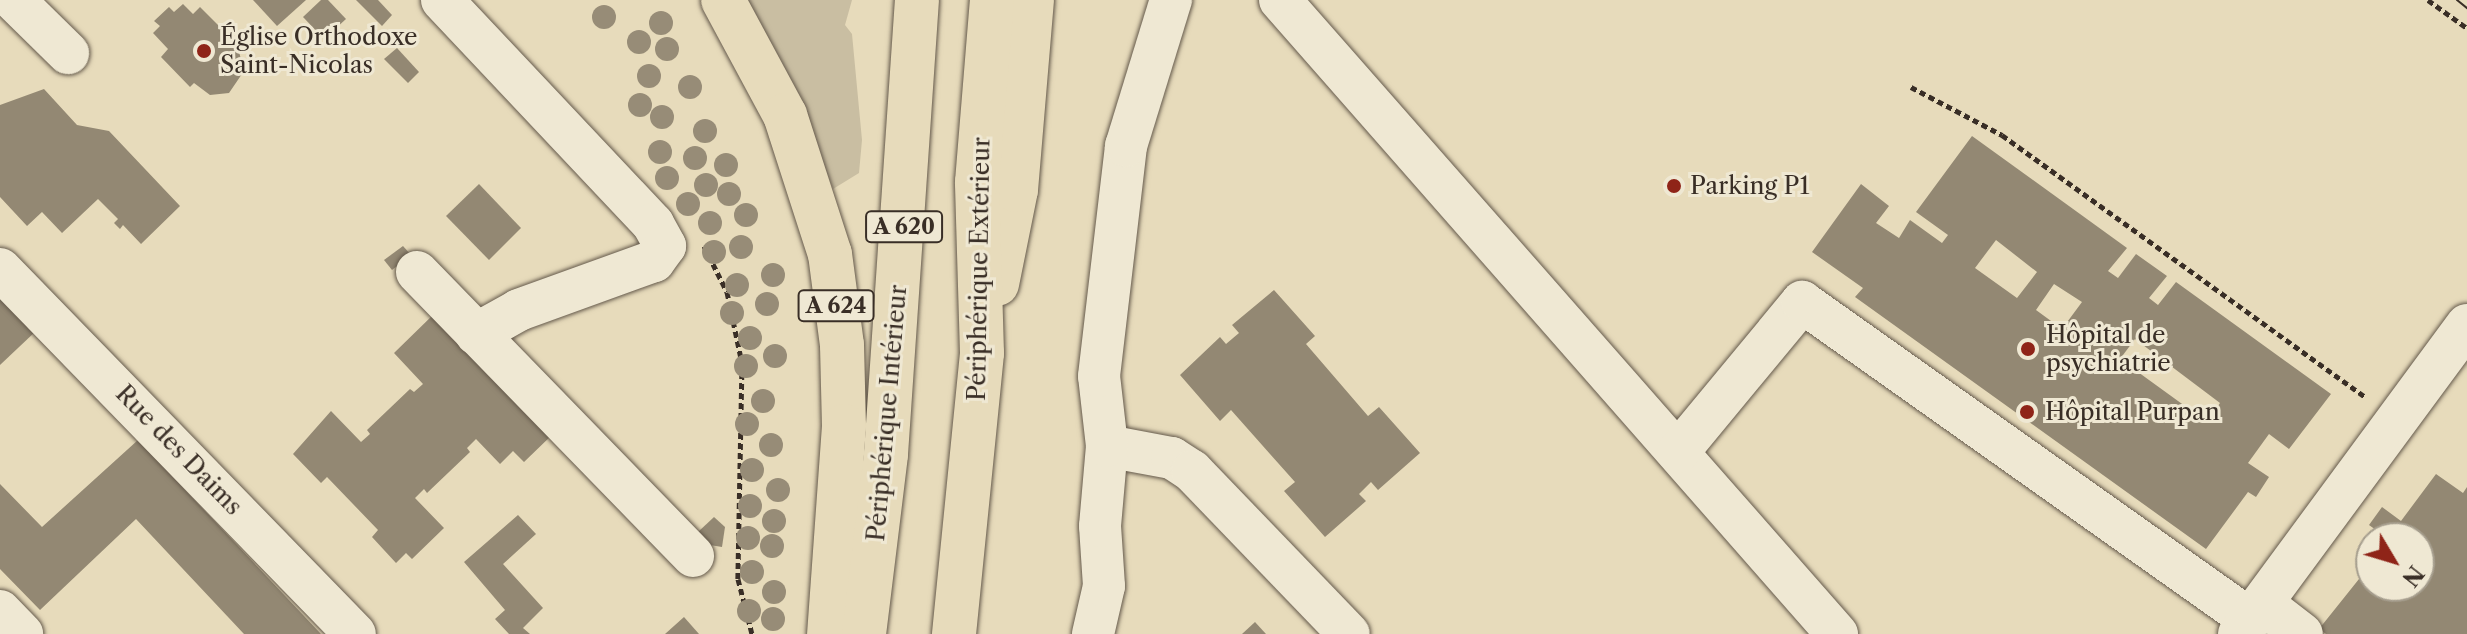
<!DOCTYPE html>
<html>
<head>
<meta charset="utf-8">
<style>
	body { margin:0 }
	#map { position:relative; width:2467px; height:634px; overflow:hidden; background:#e7dbbb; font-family:"Libre Caslon Text",serif }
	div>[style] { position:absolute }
	.green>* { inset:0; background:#c9bea2 }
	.building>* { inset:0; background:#938873 }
	.path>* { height:5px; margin-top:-2.5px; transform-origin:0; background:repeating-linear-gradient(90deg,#392e26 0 6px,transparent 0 10px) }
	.roads { filter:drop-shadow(0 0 2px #64594b) drop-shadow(0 0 2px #64594b) }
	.minor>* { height:42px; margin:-21px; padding:0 21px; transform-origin:21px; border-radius:21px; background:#efe8d3 }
	.highway>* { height:44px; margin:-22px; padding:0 22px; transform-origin:22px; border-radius:22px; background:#e7dbbb }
	.tram>* { height:2px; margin:-1px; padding:0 1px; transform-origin:1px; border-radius:1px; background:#392e26 }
	.trees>* { width:24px; height:24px; margin:-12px; border-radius:50%; background:#978c77 }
	.dots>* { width:22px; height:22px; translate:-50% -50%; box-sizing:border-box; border:4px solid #efe8d3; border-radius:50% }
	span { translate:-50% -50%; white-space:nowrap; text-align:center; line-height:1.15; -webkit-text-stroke:6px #efe8d3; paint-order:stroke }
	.shield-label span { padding:2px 6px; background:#efe8d3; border:2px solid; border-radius:6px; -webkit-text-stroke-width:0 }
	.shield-label { font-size:22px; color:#392e26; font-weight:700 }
	.poi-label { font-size:24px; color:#392e26 }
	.left { translate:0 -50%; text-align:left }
	.street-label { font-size:24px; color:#392e26 }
	.north { position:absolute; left:2355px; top:522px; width:80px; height:80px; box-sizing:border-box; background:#efe8d3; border:2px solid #a69e8e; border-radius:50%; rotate:128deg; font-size:22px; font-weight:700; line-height:32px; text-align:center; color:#392e26 }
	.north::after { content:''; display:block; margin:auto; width:28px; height:36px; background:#8f2418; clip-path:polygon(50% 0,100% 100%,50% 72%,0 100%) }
</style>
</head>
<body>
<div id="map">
	<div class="green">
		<div style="clip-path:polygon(745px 0,852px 0,845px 25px,852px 34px,862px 140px,859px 173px,833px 189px,798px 98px)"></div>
	</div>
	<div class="building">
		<div style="clip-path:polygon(253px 0,306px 0,277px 26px)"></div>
		<div style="clip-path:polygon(321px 0,328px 0,346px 19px,324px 39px,303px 17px)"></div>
		<div style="clip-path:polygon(356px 0,378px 0,392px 15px,382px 26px)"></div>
		<div style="clip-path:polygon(183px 4px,193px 14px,200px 7px,237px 44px,244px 71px,229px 93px,210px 95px,194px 83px,190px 87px,161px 57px,168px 49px,153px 33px,160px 26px,154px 21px,169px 7px,174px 12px)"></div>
		<div style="clip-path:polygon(397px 48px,419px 72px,408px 83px,384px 59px)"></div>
		<div style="clip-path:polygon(44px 89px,77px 125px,109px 131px,180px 206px,141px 244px,123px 225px,120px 229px,114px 223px,118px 219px,98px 199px,62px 233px,42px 212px,27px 226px,0 197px,0 105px)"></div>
		<div style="clip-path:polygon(evenodd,1972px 136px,2127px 248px,2108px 271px,2118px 278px,2136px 254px,2167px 276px,2149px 298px,2158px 305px,2176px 282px,2331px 394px,2289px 449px,2269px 434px,2248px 463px,2269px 477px,2256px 497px,2248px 492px,2206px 549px,1855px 297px,1863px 288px,1812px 252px,1861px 184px,1889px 206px,1876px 223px,1899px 238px,1910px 220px,1942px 243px,1948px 235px,1916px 212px,1972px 136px,1996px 240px,2037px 272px,2017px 298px,1975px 268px,1996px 240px,1972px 136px,2054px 284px,2082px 302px,2062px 329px,2036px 310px,2054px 284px,1972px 136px,2135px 339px,2220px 403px,2207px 422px,2120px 359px,2135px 339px)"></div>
		<div style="clip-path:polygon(479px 184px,521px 228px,489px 260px,446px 216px)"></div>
		<div style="clip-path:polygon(403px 246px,411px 255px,392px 270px,384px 260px)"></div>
		<div style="clip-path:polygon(1274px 290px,1315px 336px,1306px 344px,1368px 416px,1379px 407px,1420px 453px,1378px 490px,1371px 482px,1359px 494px,1366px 501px,1325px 537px,1284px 491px,1295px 482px,1231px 410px,1220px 421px,1180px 375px,1220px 337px,1226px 344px,1239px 333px,1232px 325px)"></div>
		<div style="clip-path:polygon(0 294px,36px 331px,0 365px)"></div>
		<div style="clip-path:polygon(436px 312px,553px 434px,524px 462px,513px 451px,500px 464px,476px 439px,467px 448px,470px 452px,427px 493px,424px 489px,415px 498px,444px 528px,412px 559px,406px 553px,396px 563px,372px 537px,378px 530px,327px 477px,321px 483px,293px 454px,331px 411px,361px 442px,370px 434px,367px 430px,410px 389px,414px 392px,423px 384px,394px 353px)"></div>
		<div style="clip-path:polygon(138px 440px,321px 634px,244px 634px,136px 519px,40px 610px,0 569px,0 484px,42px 527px)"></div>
		<div style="clip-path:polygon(2436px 474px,2463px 493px,2467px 487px,2467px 634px,2326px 634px,2319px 629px,2371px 564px,2371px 586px,2419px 586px,2419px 538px,2387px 538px,2369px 525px,2382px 507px,2401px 521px)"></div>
		<div style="clip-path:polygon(518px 515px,536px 534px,503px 564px,543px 608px,523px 628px,530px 634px,509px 634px,495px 619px,505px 610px,464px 562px)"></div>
		<div style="clip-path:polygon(714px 517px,725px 527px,722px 547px,710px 545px,698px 532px)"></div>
		<div style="clip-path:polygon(684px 617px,699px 634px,665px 634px)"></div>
		<div style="clip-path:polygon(1255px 622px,1266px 634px,1242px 634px)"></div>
	</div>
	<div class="path">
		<div style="left:2428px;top:0;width:48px;rotate:35.7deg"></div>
		<div style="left:1911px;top:87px;width:103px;rotate:27.8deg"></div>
		<div style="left:2002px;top:135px;width:448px;rotate:35.8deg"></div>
		<div style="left:704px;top:246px;width:51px;rotate:63.4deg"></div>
		<div style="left:727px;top:292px;width:73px;rotate:78.1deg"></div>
		<div style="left:742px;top:363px;width:216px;rotate:91.1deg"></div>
		<div style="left:738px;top:579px;width:57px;rotate:75.7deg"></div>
	</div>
	<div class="roads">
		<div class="minor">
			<div style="left:14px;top:0;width:76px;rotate:44.5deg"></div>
			<div style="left:442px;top:0;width:308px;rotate:46.7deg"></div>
			<div style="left:653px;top:224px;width:25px;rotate:61deg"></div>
			<div style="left:665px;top:246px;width:19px;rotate:126deg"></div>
			<div style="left:654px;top:261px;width:144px;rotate:160.1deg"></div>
			<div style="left:519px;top:310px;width:49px;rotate:150.8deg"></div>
			<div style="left:1280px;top:0;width:844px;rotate:48.7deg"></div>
			<div style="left:0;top:269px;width:509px;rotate:45.8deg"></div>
			<div style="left:417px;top:272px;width:396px;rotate:45.8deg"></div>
			<div style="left:1107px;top:446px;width:66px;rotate:10.5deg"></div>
			<div style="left:1172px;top:458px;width:24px;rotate:33deg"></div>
			<div style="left:1192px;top:471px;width:226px;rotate:46.1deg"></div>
			<div style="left:1678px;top:452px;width:195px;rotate:-50.4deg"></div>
			<div style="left:1802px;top:302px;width:550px;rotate:35.31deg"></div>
			<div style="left:2263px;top:604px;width:49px;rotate:37.6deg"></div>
			<div style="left:0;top:611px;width:32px;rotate:46deg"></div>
			<div style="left:1093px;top:634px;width:49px;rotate:-77.1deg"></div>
			<div style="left:1104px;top:586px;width:60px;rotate:-93.8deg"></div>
			<div style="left:1100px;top:526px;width:80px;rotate:-85deg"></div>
			<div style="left:1107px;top:446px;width:70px;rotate:-96.5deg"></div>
			<div style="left:1099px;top:376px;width:232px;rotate:-83.3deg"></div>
			<div style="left:1126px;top:146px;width:153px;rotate:-72.9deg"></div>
			<div style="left:2239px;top:634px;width:384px;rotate:-53.6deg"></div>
		</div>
		<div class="highway">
			<div style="left:723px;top:0;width:131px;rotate:61.7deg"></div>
			<div style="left:785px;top:115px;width:146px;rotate:72.1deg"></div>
			<div style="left:830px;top:254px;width:92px;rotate:82.5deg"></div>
			<div style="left:842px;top:345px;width:81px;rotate:88.6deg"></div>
			<div style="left:844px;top:426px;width:209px;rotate:94.1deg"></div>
			<div style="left:997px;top:284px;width:96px;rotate:-78.6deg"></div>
			<div style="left:1016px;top:190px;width:191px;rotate:-85.2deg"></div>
			<div style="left:864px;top:634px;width:181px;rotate:-83deg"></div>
			<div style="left:886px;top:454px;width:455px;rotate:-86.1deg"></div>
			<div style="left:954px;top:634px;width:282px;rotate:-84.3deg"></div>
			<div style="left:982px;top:353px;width:171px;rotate:-91.7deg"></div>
			<div style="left:977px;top:182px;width:183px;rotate:-85.3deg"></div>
		</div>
	</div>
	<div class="tram">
		<div style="left:2457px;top:0;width:13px;rotate:39deg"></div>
	</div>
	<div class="trees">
		<div style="left:604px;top:17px"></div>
		<div style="left:661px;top:23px"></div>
		<div style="left:639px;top:42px"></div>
		<div style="left:667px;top:49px"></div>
		<div style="left:649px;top:76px"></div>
		<div style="left:690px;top:87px"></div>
		<div style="left:640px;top:105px"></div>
		<div style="left:662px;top:117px"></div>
		<div style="left:705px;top:131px"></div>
		<div style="left:660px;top:152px"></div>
		<div style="left:695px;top:158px"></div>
		<div style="left:726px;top:165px"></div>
		<div style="left:667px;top:178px"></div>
		<div style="left:706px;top:185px"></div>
		<div style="left:729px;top:194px"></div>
		<div style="left:688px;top:204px"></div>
		<div style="left:746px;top:215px"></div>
		<div style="left:710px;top:223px"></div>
		<div style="left:741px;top:247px"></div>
		<div style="left:714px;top:252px"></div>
		<div style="left:773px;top:275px"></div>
		<div style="left:737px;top:285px"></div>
		<div style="left:767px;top:304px"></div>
		<div style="left:732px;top:313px"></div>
		<div style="left:750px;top:338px"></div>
		<div style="left:775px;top:356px"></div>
		<div style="left:746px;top:366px"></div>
		<div style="left:763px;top:401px"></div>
		<div style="left:747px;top:424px"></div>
		<div style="left:771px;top:445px"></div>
		<div style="left:752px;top:470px"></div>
		<div style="left:778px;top:490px"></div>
		<div style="left:750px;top:506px"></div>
		<div style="left:774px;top:521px"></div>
		<div style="left:748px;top:538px"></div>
		<div style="left:772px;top:546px"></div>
		<div style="left:752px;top:572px"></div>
		<div style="left:774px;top:592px"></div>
		<div style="left:749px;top:611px"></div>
		<div style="left:773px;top:619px"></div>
	</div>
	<div class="dots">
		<div style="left:204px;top:51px;background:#8f2418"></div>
		<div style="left:1674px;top:186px;background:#8f2418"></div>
		<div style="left:2028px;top:349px;background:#8f2418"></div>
		<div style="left:2027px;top:412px;background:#8f2418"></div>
	</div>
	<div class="shield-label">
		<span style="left:904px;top:227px">A 620</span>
		<span style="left:836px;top:306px">A 624</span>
	</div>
	<div class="poi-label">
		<span class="left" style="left:220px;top:51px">Église Orthodoxe<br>Saint-Nicolas</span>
		<span class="left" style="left:1690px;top:186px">Parking P1</span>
		<span class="left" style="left:2046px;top:349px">Hôpital de<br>psychiatrie</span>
		<span class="left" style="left:2045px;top:412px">Hôpital Purpan</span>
	</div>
	<div class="street-label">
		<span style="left:979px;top:269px;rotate:-89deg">Périphérique Extérieur</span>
		<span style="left:887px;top:413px;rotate:-85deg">Périphérique Intérieur</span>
		<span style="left:179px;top:450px;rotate:46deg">Rue des Daims</span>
	</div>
	<div class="north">N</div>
</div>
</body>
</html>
